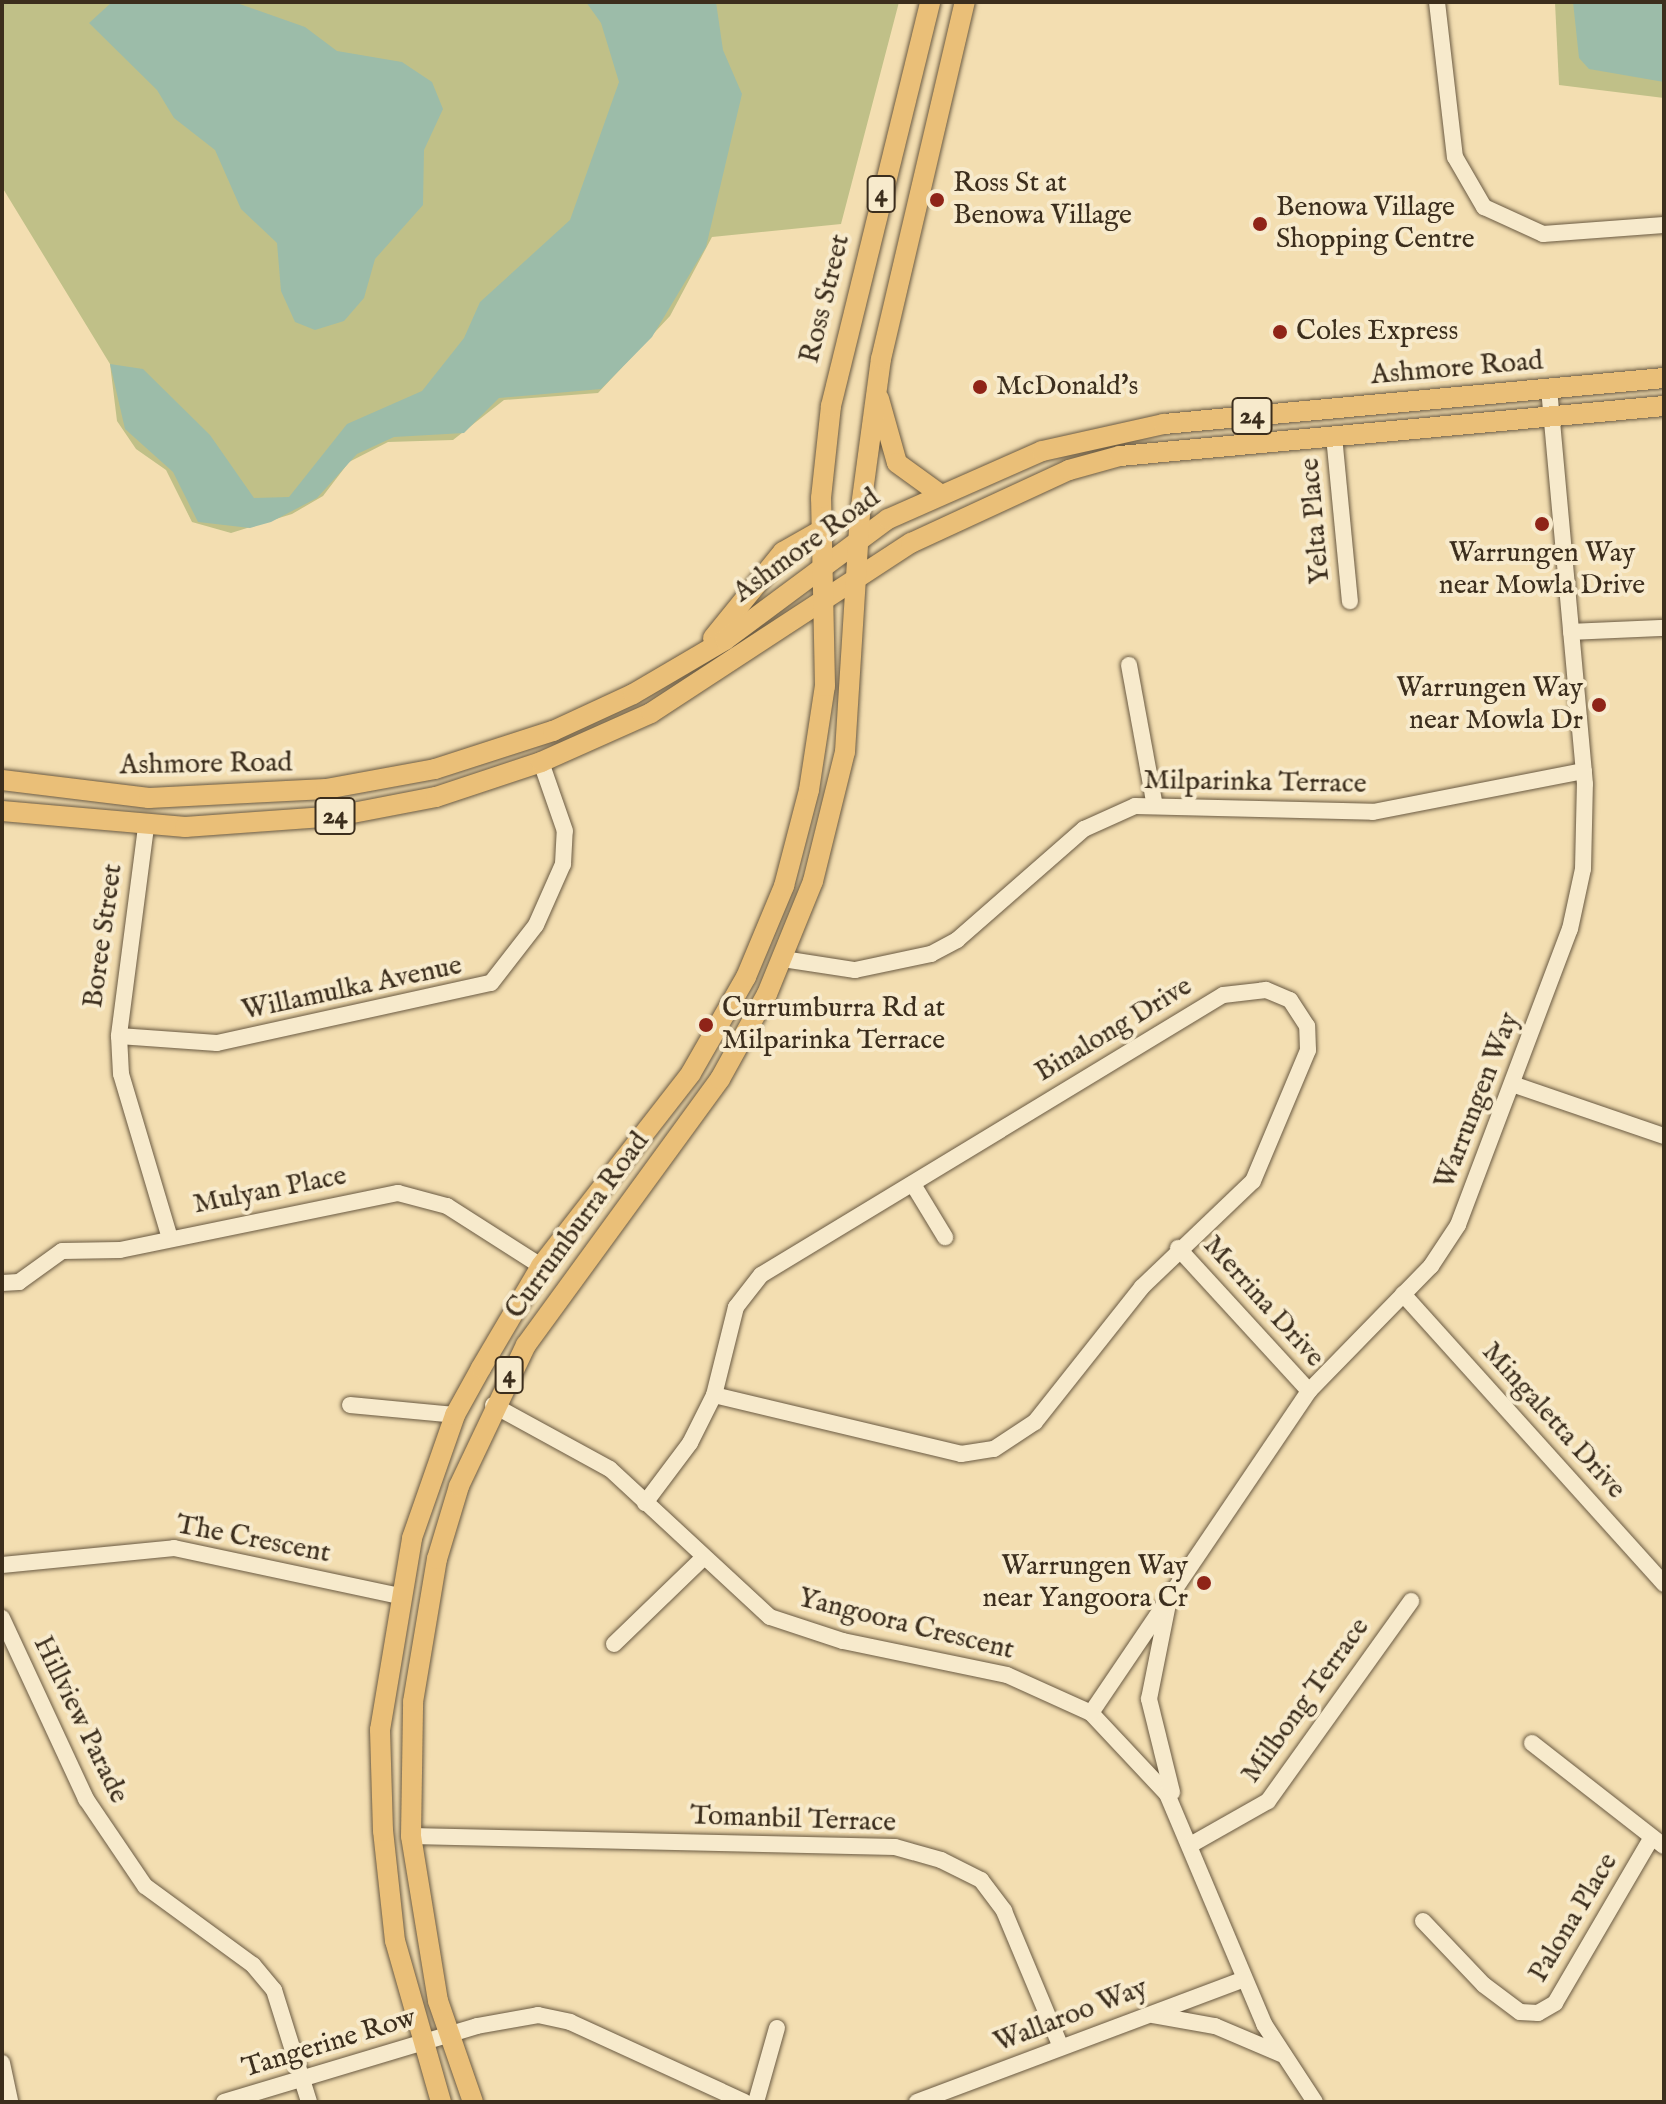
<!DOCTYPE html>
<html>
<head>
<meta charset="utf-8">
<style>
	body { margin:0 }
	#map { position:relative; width:1666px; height:2104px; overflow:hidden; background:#f3deb1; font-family:"IM FELL English",serif }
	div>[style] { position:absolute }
	.green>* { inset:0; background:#c0c088 }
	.water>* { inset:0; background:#9cbca9 }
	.roads { filter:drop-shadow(0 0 2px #6a5a42) drop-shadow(0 0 2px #6a5a42) }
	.minor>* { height:16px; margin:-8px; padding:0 8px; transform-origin:8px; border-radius:8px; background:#f7eacc }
	.major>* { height:20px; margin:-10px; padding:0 10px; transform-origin:10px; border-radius:10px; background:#eabf78 }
	.dots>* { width:22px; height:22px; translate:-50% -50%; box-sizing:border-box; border:4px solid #f7eacc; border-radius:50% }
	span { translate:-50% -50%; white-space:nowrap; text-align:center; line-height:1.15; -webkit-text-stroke:8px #f7eacc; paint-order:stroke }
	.shield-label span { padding:2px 6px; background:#f7eacc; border:2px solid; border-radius:6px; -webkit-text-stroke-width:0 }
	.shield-label { font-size:26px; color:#3c2e1d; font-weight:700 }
	.poi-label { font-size:28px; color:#3c2e1d }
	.left { translate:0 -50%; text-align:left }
	.right { translate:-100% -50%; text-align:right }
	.street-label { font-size:28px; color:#3c2e1d }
	.frame { position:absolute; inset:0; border:4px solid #3c2e1d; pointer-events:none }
</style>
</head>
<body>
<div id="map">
	<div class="green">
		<div style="clip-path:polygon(2px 2px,899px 2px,841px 224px,712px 237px,670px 316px,598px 393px,504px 400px,453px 440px,388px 442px,349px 462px,323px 496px,292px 514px,231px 533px,192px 522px,166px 470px,136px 449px,117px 421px,110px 364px,2px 187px)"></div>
		<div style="clip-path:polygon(1555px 2px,1664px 2px,1664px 98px,1559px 85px)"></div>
	</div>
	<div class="water">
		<div style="clip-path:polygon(112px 2px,234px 2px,305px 27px,337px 51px,402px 62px,432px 82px,443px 109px,424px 150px,423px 205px,375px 259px,364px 298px,344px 321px,315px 330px,295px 322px,281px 291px,277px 243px,241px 209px,215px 150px,174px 118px,157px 90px,89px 23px)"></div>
		<div style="clip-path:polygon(586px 2px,716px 2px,723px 50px,742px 94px,706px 247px,652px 337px,601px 389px,499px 398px,464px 433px,394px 437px,357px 454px,317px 498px,271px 522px,250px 528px,198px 522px,173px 472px,125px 429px,110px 364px,143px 369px,210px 435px,254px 498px,289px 497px,347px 424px,422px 391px,464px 338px,480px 302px,570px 220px,619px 82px,601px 23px)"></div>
		<div style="clip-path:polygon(1573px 2px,1664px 2px,1664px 82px,1589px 69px,1579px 58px)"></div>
	</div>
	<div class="roads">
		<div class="minor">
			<div style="left:1437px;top:2px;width:156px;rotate:83.4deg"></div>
			<div style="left:1455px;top:157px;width:58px;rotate:59.9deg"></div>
			<div style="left:1484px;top:207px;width:65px;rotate:24.6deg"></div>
			<div style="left:1543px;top:234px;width:121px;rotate:-4.3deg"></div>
			<div style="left:1334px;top:436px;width:166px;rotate:84.5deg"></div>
			<div style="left:1571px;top:632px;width:93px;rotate:-2.5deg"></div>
			<div style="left:1129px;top:665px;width:143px;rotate:79.6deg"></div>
			<div style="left:146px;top:827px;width:211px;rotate:97.4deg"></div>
			<div style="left:119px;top:1036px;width:38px;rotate:87deg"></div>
			<div style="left:121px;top:1074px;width:171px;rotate:73.4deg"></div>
			<div style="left:783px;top:959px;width:73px;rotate:8.7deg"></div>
			<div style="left:855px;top:970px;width:78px;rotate:-11.9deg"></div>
			<div style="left:931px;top:954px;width:30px;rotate:-28deg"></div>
			<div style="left:957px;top:940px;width:169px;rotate:-41.2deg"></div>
			<div style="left:1084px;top:829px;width:56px;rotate:-24.3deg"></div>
			<div style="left:1135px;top:806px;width:238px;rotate:1.4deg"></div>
			<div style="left:1373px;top:812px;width:215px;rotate:-11deg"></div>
			<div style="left:119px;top:1036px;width:98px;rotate:4.1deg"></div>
			<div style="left:217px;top:1043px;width:280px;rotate:-12.4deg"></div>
			<div style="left:491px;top:983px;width:73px;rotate:-52.2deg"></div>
			<div style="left:536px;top:925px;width:67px;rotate:-66.1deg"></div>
			<div style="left:563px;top:864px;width:33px;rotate:-87deg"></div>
			<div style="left:565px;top:831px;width:73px;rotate:-109.2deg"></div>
			<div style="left:1515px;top:1085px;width:157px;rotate:18.9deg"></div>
			<div style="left:914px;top:1186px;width:60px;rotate:58.7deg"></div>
			<div style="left:1178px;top:1248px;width:194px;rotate:47.5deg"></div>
			<div style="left:2px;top:1283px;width:17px;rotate:-3deg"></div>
			<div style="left:19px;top:1282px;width:53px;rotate:-35.8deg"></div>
			<div style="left:62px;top:1251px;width:58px;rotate:-1deg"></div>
			<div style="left:120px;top:1250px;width:284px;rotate:-11.6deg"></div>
			<div style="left:398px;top:1193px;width:51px;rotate:14.9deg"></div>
			<div style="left:447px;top:1206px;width:112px;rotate:32.6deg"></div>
			<div style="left:1403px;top:1294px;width:390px;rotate:48deg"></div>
			<div style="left:350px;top:1405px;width:105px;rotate:5.4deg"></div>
			<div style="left:493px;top:1405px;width:133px;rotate:28.7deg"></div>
			<div style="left:610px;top:1469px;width:218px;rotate:42.8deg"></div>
			<div style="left:770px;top:1617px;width:77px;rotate:18.2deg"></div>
			<div style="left:843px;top:1641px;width:167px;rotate:11.7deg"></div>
			<div style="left:1007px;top:1675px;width:92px;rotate:24.3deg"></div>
			<div style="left:1091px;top:1713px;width:111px;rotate:46.8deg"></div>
			<div style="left:1167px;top:1794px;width:250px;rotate:67.1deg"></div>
			<div style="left:1264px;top:2024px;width:93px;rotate:56.8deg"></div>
			<div style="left:645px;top:1503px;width:75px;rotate:-53.1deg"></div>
			<div style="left:690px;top:1443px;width:54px;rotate:-63.4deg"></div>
			<div style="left:714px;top:1395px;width:254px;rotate:13.4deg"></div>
			<div style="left:961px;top:1454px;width:33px;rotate:-9deg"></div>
			<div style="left:994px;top:1449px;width:49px;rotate:-33.4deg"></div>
			<div style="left:1035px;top:1422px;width:172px;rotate:-51.6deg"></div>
			<div style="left:1142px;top:1287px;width:153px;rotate:-43.7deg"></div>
			<div style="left:1253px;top:1181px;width:142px;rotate:-67.2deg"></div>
			<div style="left:1308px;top:1050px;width:24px;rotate:-92deg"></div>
			<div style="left:1307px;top:1026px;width:31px;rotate:-123deg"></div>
			<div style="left:1290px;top:1000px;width:26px;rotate:-157deg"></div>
			<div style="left:1266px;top:990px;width:43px;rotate:173.4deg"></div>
			<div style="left:1223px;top:995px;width:540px;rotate:148.78deg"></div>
			<div style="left:761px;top:1275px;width:41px;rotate:128deg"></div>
			<div style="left:736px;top:1307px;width:91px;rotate:104deg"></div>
			<div style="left:2px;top:1565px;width:173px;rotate:-5.6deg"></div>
			<div style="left:174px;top:1548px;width:230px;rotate:12deg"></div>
			<div style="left:1168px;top:1604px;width:97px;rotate:101.3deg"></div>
			<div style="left:1149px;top:1699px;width:96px;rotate:76.1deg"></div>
			<div style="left:2px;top:1618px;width:200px;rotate:65.1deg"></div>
			<div style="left:86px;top:1799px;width:105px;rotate:55.9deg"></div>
			<div style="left:145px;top:1886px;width:134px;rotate:36.2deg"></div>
			<div style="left:253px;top:1965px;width:33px;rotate:50deg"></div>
			<div style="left:274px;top:1990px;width:117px;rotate:72.6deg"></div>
			<div style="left:614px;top:1644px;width:122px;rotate:-44deg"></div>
			<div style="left:1091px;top:1713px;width:389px;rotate:-55.9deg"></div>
			<div style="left:1309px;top:1391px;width:175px;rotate:-45.7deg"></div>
			<div style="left:1431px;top:1266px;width:49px;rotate:-56.6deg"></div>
			<div style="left:1458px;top:1225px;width:316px;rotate:-69.3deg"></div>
			<div style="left:1570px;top:929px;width:61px;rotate:-77.8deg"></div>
			<div style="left:1583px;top:869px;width:85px;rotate:-88.7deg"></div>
			<div style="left:1585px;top:784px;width:397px;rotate:-95.2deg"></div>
			<div style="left:1532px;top:1743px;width:167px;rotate:38deg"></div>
			<div style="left:411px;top:1836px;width:484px;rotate:1.3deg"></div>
			<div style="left:895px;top:1847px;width:48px;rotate:15.8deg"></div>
			<div style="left:941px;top:1860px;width:45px;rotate:26.6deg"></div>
			<div style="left:981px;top:1880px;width:39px;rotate:53deg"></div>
			<div style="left:1004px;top:1911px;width:147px;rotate:67.3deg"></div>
			<div style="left:1192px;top:1844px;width:87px;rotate:-29.5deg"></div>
			<div style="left:1268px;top:1801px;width:246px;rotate:-54.4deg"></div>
			<div style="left:1423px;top:1921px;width:88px;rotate:46.4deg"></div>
			<div style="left:1484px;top:1985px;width:45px;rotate:36.9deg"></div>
			<div style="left:1520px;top:2012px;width:18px;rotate:3deg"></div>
			<div style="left:1538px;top:2013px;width:20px;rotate:-30deg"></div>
			<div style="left:1555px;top:2003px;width:192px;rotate:-59.7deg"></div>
			<div style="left:1153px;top:2015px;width:63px;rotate:10.1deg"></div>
			<div style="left:1215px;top:2026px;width:72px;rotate:23deg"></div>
			<div style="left:2px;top:2063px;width:40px;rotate:78deg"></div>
			<div style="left:224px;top:2102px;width:264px;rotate:-16.7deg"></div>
			<div style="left:477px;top:2026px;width:62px;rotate:-10.2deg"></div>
			<div style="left:538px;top:2015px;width:33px;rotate:12deg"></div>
			<div style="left:570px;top:2022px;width:192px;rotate:24.6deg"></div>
			<div style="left:756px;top:2102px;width:77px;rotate:-74.2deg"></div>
			<div style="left:917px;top:2102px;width:349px;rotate:-20.6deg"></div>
		</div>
		<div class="major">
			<div style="left:879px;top:399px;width:66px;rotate:74.3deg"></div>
			<div style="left:897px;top:463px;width:49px;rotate:35.9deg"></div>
			<div style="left:713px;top:638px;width:111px;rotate:-50.9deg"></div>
			<div style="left:783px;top:552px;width:43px;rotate:-29.6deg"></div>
			<div style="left:2px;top:780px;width:148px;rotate:7deg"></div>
			<div style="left:149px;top:798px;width:177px;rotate:-2.9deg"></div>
			<div style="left:326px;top:789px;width:111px;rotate:-10.4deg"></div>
			<div style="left:435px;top:769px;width:124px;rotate:-17.9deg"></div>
			<div style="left:553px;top:731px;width:88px;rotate:-24.8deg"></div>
			<div style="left:633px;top:694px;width:107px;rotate:-30.4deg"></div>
			<div style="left:725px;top:640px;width:203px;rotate:-36.6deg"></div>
			<div style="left:888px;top:519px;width:168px;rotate:-23.8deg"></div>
			<div style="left:1042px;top:451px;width:125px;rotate:-12.5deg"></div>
			<div style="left:1164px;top:424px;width:502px;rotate:-5.26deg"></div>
			<div style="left:2px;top:811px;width:184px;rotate:5deg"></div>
			<div style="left:185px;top:827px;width:152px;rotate:-4.1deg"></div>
			<div style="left:337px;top:816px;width:101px;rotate:-10.9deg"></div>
			<div style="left:436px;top:797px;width:111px;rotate:-18.4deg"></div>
			<div style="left:541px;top:762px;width:120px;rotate:-24deg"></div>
			<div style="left:651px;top:713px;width:311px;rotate:-33.2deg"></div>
			<div style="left:911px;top:543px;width:174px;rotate:-24.8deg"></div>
			<div style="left:1069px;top:470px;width:53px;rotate:-15.4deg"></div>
			<div style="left:1120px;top:456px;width:546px;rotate:-5.25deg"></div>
			<div style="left:441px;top:2102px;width:167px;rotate:-105.9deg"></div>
			<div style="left:395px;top:1941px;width:111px;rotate:-96.2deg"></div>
			<div style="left:383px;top:1831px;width:101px;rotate:-91.7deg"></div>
			<div style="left:380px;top:1730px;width:195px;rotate:-80.5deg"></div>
			<div style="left:412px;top:1538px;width:130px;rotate:-70.7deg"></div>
			<div style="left:455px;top:1415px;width:54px;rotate:-61deg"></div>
			<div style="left:481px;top:1368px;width:118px;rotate:-59.5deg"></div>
			<div style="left:541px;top:1266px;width:244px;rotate:-52.1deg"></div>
			<div style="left:691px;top:1073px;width:111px;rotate:-60.2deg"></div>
			<div style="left:746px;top:977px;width:99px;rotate:-67.3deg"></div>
			<div style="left:784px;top:886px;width:99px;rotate:-75.4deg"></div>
			<div style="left:809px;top:790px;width:105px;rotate:-81.3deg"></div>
			<div style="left:825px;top:686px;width:188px;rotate:-91.2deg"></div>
			<div style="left:821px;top:498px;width:93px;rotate:-83.8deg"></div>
			<div style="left:831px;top:406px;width:416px;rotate:-76.2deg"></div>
			<div style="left:473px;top:2102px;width:107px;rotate:-109.1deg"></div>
			<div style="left:438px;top:2001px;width:167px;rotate:-99.3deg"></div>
			<div style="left:411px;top:1836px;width:134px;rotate:-89.1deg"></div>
			<div style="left:413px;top:1702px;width:145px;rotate:-80.5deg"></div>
			<div style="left:437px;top:1559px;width:76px;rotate:-73.2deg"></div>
			<div style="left:459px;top:1486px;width:156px;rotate:-64.6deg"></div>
			<div style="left:526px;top:1345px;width:329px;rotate:-53.9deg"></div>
			<div style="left:720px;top:1079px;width:97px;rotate:-61.1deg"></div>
			<div style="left:767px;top:994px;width:122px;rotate:-67.8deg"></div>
			<div style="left:813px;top:881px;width:133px;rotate:-76.1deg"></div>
			<div style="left:845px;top:752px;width:238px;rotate:-86.4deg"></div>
			<div style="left:860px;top:514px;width:156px;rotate:-82.3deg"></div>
			<div style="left:881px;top:359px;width:367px;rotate:-76.8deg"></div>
		</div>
	</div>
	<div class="dots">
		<div style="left:937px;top:200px;background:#8f2418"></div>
		<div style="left:1260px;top:224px;background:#8f2418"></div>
		<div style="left:1280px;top:332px;background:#8f2418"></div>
		<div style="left:980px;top:387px;background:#8f2418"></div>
		<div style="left:1542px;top:524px;background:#8f2418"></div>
		<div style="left:1599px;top:705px;background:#8f2418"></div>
		<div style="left:706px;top:1025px;background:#8f2418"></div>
		<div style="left:1204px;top:1583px;background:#8f2418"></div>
	</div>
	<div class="shield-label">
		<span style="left:881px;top:194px">4</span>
		<span style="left:1252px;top:416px">24</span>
		<span style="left:335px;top:816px">24</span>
		<span style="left:509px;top:1375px">4</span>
	</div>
	<div class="poi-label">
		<span class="left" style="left:953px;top:200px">Ross St at<br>Benowa Village</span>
		<span class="left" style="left:1276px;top:224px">Benowa Village<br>Shopping Centre</span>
		<span class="left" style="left:1296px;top:332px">Coles Express</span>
		<span class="left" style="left:996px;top:387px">McDonald's</span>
		<span style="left:1542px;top:570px">Warrungen Way<br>near Mowla Drive</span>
		<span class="right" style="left:1583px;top:705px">Warrungen Way<br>near Mowla Dr</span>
		<span class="left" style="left:722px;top:1025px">Currumburra Rd at<br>Milparinka Terrace</span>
		<span class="right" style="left:1188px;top:1583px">Warrungen Way<br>near Yangoora Cr</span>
	</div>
	<div class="street-label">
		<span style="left:826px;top:299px;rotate:-76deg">Ross Street</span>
		<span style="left:1457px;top:369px;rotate:-5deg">Ashmore Road</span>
		<span style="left:1316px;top:521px;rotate:-95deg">Yelta Place</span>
		<span style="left:807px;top:546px;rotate:-36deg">Ashmore Road</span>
		<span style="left:206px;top:765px;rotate:-1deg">Ashmore Road</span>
		<span style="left:1255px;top:783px;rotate:1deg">Milparinka Terrace</span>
		<span style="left:104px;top:936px;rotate:-82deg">Boree Street</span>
		<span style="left:352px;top:989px;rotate:-12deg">Willamulka Avenue</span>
		<span style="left:1114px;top:1030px;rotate:-31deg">Binalong Drive</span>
		<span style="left:1478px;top:1101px;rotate:-69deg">Warrungen Way</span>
		<span style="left:270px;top:1191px;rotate:-11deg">Mulyan Place</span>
		<span style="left:578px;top:1226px;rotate:-54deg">Currumburra Road</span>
		<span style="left:1263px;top:1302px;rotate:48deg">Merrina Drive</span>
		<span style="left:1553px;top:1421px;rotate:48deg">Mingaletta Drive</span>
		<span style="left:253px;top:1540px;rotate:11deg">The Crescent</span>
		<span style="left:906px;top:1625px;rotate:14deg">Yangoora Crescent</span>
		<span style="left:1306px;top:1701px;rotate:-54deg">Milbong Terrace</span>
		<span style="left:80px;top:1720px;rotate:64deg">Hillview Parade</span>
		<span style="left:793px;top:1820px;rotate:2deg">Tomanbil Terrace</span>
		<span style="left:1574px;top:1918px;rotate:-59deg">Palona Place</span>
		<span style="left:1071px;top:2016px;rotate:-21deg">Wallaroo Way</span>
		<span style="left:329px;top:2044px;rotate:-17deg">Tangerine Row</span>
	</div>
	<div class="frame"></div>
</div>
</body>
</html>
